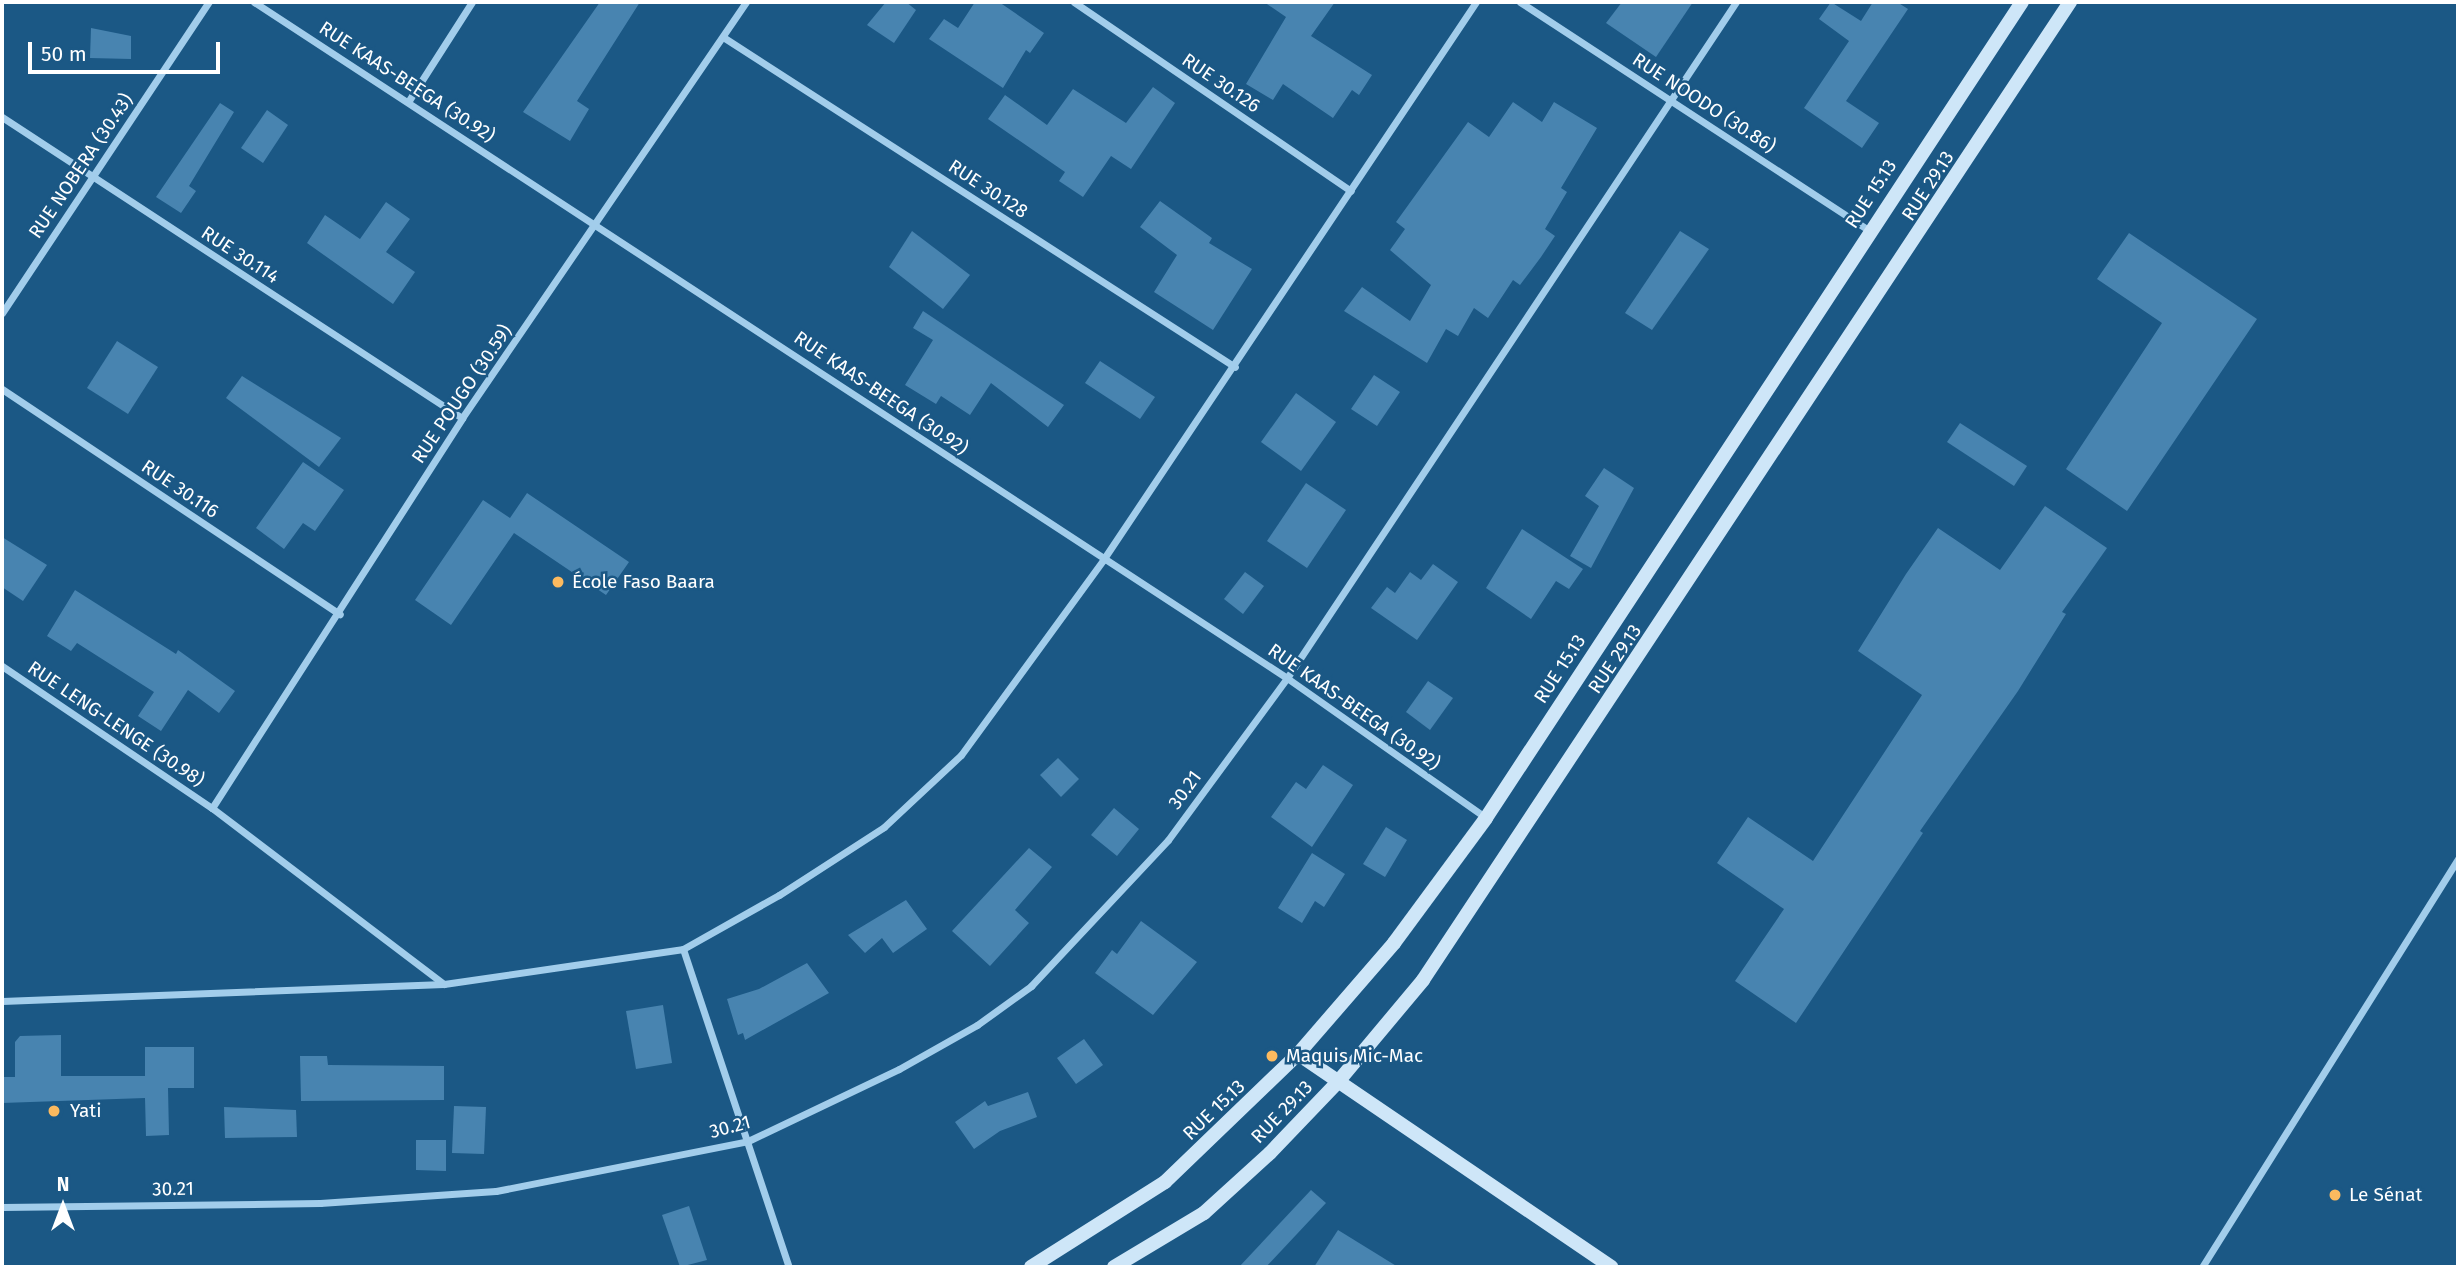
<!DOCTYPE html>
<html>
<head>
<meta charset="utf-8">
<style>
	body { margin:0 }
	#map { position:relative; width:2460px; height:1269px; overflow:hidden; background:#1b5885; font-family:"Fira Sans",sans-serif }
	div>[style] { position:absolute }
	.building>* { inset:0; background:#4884b0 }
	.minor>* { height:7px; margin:-3.5px; padding:0 3.5px; transform-origin:3.5px; border-radius:3.5px; background:#a2cdeb }
	.secondary>* { height:14px; margin:-7px; padding:0 7px; transform-origin:7px; border-radius:7px; background:#cee6f8 }
	.dots>* { width:19px; height:19px; translate:-50% -50%; box-sizing:border-box; border:4px solid #1b5885; border-radius:50% }
	span { translate:-50% -50%; white-space:nowrap; text-align:center; line-height:1.15; -webkit-text-stroke:5px #1b5885; paint-order:stroke }
	.street-label { font-size:19px; color:#fff }
	.poi-label { font-size:19px; color:#fff }
	.left { translate:0 -50%; text-align:left }
	.frame { position:absolute; inset:0; border:4px solid #fff; pointer-events:none }
	.north { position:absolute; left:28px; top:1171px; width:70px; height:70px; -webkit-text-stroke:5px #1b5885; paint-order:stroke; rotate:0deg; font-size:19px; font-weight:700; line-height:28px; text-align:center; color:#fff }
	.north::after { content:''; display:block; margin:auto; width:24px; height:32px; background:#fff; clip-path:polygon(50% 0,100% 100%,50% 72%,0 100%) }
	.scale { position:absolute; left:28px; top:42px; width:192px; height:32px; box-sizing:border-box; border:4px solid #fff; border-top:0; padding-left:9px; font-size:21px; line-height:24px; white-space:nowrap; color:#fff; -webkit-text-stroke:5px #1b5885; paint-order:stroke }
</style>
</head>
<body>
<div id="map">
	<div class="building">
		<div style="clip-path:polygon(600px 2px,640px 2px,577px 101px,589px 109px,570px 141px,523px 112px)"></div>
		<div style="clip-path:polygon(886px 2px,906px 2px,916px 10px,894px 43px,867px 25px)"></div>
		<div style="clip-path:polygon(975px 2px,999px 2px,1044px 33px,1030px 53px,1026px 50px,1003px 88px,929px 39px,944px 19px,958px 28px)"></div>
		<div style="clip-path:polygon(1264px 2px,1335px 2px,1311px 36px,1372px 75px,1359px 95px,1352px 90px,1333px 118px,1283px 84px,1273px 100px,1246px 84px,1286px 17px)"></div>
		<div style="clip-path:polygon(1622px 2px,1693px 2px,1656px 57px,1606px 23px)"></div>
		<div style="clip-path:polygon(1831px 2px,1861px 21px,1873px 2px,1897px 2px,1908px 9px,1846px 101px,1879px 123px,1862px 148px,1804px 108px,1849px 41px,1819px 19px)"></div>
		<div style="clip-path:polygon(91px 28px,131px 36px,131px 59px,90px 58px)"></div>
		<div style="clip-path:polygon(1153px 87px,1175px 103px,1131px 169px,1111px 156px,1083px 197px,1059px 181px,1065px 172px,988px 119px,1005px 95px,1047px 125px,1073px 89px,1126px 123px)"></div>
		<div style="clip-path:polygon(1513px 102px,1542px 122px,1554px 102px,1597px 128px,1561px 188px,1567px 192px,1545px 229px,1555px 236px,1541px 257px,1520px 285px,1513px 280px,1488px 318px,1474px 308px,1458px 336px,1446px 329px,1427px 363px,1344px 311px,1362px 287px,1410px 321px,1431px 285px,1390px 250px,1405px 229px,1396px 222px,1468px 122px,1489px 137px)"></div>
		<div style="clip-path:polygon(220px 103px,234px 112px,189px 186px,196px 191px,181px 213px,156px 197px)"></div>
		<div style="clip-path:polygon(267px 110px,288px 125px,263px 163px,241px 148px)"></div>
		<div style="clip-path:polygon(1160px 201px,1212px 238px,1209px 243px,1252px 269px,1213px 330px,1154px 292px,1177px 255px,1140px 227px)"></div>
		<div style="clip-path:polygon(386px 202px,410px 219px,386px 252px,415px 272px,393px 304px,307px 243px,325px 215px,360px 239px)"></div>
		<div style="clip-path:polygon(912px 231px,970px 275px,943px 309px,889px 267px)"></div>
		<div style="clip-path:polygon(1680px 231px,1709px 249px,1652px 330px,1625px 313px)"></div>
		<div style="clip-path:polygon(2129px 233px,2257px 319px,2127px 511px,2066px 469px,2162px 323px,2097px 279px)"></div>
		<div style="clip-path:polygon(923px 311px,1064px 405px,1048px 427px,991px 383px,970px 415px,941px 396px,936px 404px,905px 385px,933px 340px,913px 328px)"></div>
		<div style="clip-path:polygon(117px 341px,158px 367px,128px 414px,87px 388px)"></div>
		<div style="clip-path:polygon(1100px 361px,1155px 397px,1140px 419px,1085px 383px)"></div>
		<div style="clip-path:polygon(1374px 375px,1400px 392px,1377px 426px,1351px 409px)"></div>
		<div style="clip-path:polygon(242px 376px,341px 438px,319px 467px,226px 398px)"></div>
		<div style="clip-path:polygon(1296px 393px,1336px 422px,1301px 471px,1261px 442px)"></div>
		<div style="clip-path:polygon(1960px 423px,2027px 466px,2014px 486px,1947px 442px)"></div>
		<div style="clip-path:polygon(303px 462px,344px 490px,315px 531px,303px 523px,284px 549px,256px 528px)"></div>
		<div style="clip-path:polygon(1604px 468px,1634px 488px,1591px 568px,1570px 556px,1599px 506px,1585px 496px)"></div>
		<div style="clip-path:polygon(1306px 483px,1346px 510px,1307px 568px,1267px 541px)"></div>
		<div style="clip-path:polygon(527px 493px,629px 562px,606px 595px,514px 533px,451px 625px,415px 600px,483px 500px,510px 518px)"></div>
		<div style="clip-path:polygon(2045px 506px,2107px 548px,2062px 612px,2066px 614px,2018px 691px,1920px 831px,1923px 833px,1796px 1023px,1735px 981px,1784px 909px,1717px 863px,1748px 817px,1813px 861px,1922px 695px,1858px 651px,1906px 574px,1938px 528px,2000px 570px)"></div>
		<div style="clip-path:polygon(1522px 529px,1583px 569px,1569px 589px,1556px 581px,1531px 619px,1486px 588px)"></div>
		<div style="clip-path:polygon(2px 537px,47px 565px,23px 601px,2px 587px)"></div>
		<div style="clip-path:polygon(1433px 564px,1458px 582px,1417px 640px,1371px 608px,1387px 587px,1395px 593px,1410px 572px,1421px 580px)"></div>
		<div style="clip-path:polygon(1245px 572px,1264px 586px,1243px 614px,1224px 599px)"></div>
		<div style="clip-path:polygon(75px 590px,176px 654px,178px 650px,235px 691px,219px 713px,188px 690px,161px 731px,138px 716px,154px 692px,77px 643px,71px 651px,47px 636px)"></div>
		<div style="clip-path:polygon(1428px 681px,1453px 698px,1430px 730px,1406px 712px)"></div>
		<div style="clip-path:polygon(1058px 758px,1079px 779px,1061px 797px,1040px 775px)"></div>
		<div style="clip-path:polygon(1323px 765px,1353px 785px,1312px 847px,1271px 817px,1296px 782px,1306px 789px)"></div>
		<div style="clip-path:polygon(1114px 808px,1139px 829px,1117px 856px,1091px 835px)"></div>
		<div style="clip-path:polygon(1386px 827px,1407px 840px,1385px 877px,1363px 864px)"></div>
		<div style="clip-path:polygon(1029px 848px,1052px 867px,1015px 910px,1029px 923px,990px 966px,952px 931px)"></div>
		<div style="clip-path:polygon(1312px 853px,1345px 874px,1324px 907px,1315px 901px,1302px 923px,1278px 908px)"></div>
		<div style="clip-path:polygon(906px 900px,927px 929px,893px 953px,882px 938px,865px 953px,848px 935px)"></div>
		<div style="clip-path:polygon(1141px 921px,1197px 962px,1153px 1015px,1095px 973px,1112px 950px,1117px 954px)"></div>
		<div style="clip-path:polygon(807px 963px,829px 993px,745px 1040px,743px 1033px,738px 1035px,727px 999px,759px 989px)"></div>
		<div style="clip-path:polygon(663px 1005px,672px 1063px,636px 1069px,626px 1011px)"></div>
		<div style="clip-path:polygon(61px 1035px,61px 1076px,145px 1076px,145px 1047px,194px 1047px,194px 1088px,168px 1088px,169px 1135px,146px 1136px,145px 1098px,2px 1103px,2px 1077px,15px 1077px,15px 1042px,20px 1036px)"></div>
		<div style="clip-path:polygon(1084px 1039px,1103px 1065px,1076px 1084px,1057px 1058px)"></div>
		<div style="clip-path:polygon(300px 1056px,327px 1056px,328px 1065px,444px 1066px,444px 1100px,301px 1101px)"></div>
		<div style="clip-path:polygon(1028px 1092px,1037px 1117px,1000px 1131px,974px 1149px,955px 1122px,985px 1101px,988px 1106px)"></div>
		<div style="clip-path:polygon(454px 1106px,486px 1107px,484px 1154px,452px 1153px)"></div>
		<div style="clip-path:polygon(224px 1107px,296px 1110px,297px 1137px,225px 1138px)"></div>
		<div style="clip-path:polygon(416px 1140px,446px 1140px,446px 1171px,416px 1170px)"></div>
		<div style="clip-path:polygon(1311px 1190px,1326px 1203px,1266px 1267px,1239px 1267px)"></div>
		<div style="clip-path:polygon(689px 1206px,707px 1260px,680px 1267px,662px 1215px)"></div>
		<div style="clip-path:polygon(1338px 1230px,1398px 1267px,1314px 1267px)"></div>
	</div>
	<div class="minor">
		<div style="left:254px;top:2px;width:1235px;rotate:33.2deg"></div>
		<div style="left:1287px;top:678px;width:243px;rotate:35.1deg"></div>
		<div style="left:1074px;top:2px;width:335px;rotate:34.3deg"></div>
		<div style="left:1520px;top:2px;width:418px;rotate:33.2deg"></div>
		<div style="left:723px;top:37px;width:609px;rotate:32.8deg"></div>
		<div style="left:408px;top:102px;width:119px;rotate:-57.4deg"></div>
		<div style="left:2px;top:117px;width:550px;rotate:33.2deg"></div>
		<div style="left:2px;top:313px;width:374px;rotate:-56.4deg"></div>
		<div style="left:2px;top:389px;width:406px;rotate:33.7deg"></div>
		<div style="left:2px;top:666px;width:254px;rotate:34.1deg"></div>
		<div style="left:212px;top:808px;width:291px;rotate:37.2deg"></div>
		<div style="left:212px;top:808px;width:463px;rotate:-57.3deg"></div>
		<div style="left:462px;top:418px;width:504px;rotate:-55.68deg"></div>
		<div style="left:683px;top:949px;width:335px;rotate:71.6deg"></div>
		<div style="left:2px;top:1001px;width:442px;rotate:-2.2deg"></div>
		<div style="left:444px;top:984px;width:242px;rotate:-8.3deg"></div>
		<div style="left:683px;top:949px;width:110px;rotate:-29.4deg"></div>
		<div style="left:779px;top:895px;width:125px;rotate:-32.9deg"></div>
		<div style="left:884px;top:827px;width:105px;rotate:-43.1deg"></div>
		<div style="left:961px;top:755px;width:241px;rotate:-53.9deg"></div>
		<div style="left:1103px;top:560px;width:671px;rotate:-56.24deg"></div>
		<div style="left:2px;top:1207px;width:318px;rotate:-0.7deg"></div>
		<div style="left:320px;top:1203px;width:176px;rotate:-3.9deg"></div>
		<div style="left:496px;top:1191px;width:257px;rotate:-11.2deg"></div>
		<div style="left:748px;top:1141px;width:167px;rotate:-25.5deg"></div>
		<div style="left:899px;top:1069px;width:90px;rotate:-29.4deg"></div>
		<div style="left:977px;top:1025px;width:67px;rotate:-35.8deg"></div>
		<div style="left:1031px;top:986px;width:200px;rotate:-46.8deg"></div>
		<div style="left:1168px;top:840px;width:201px;rotate:-53.7deg"></div>
		<div style="left:1287px;top:678px;width:812px;rotate:-56.41deg"></div>
		<div style="left:2202px;top:1267px;width:482px;rotate:-57.9deg"></div>
	</div>
	<div class="secondary">
		<div style="left:1298px;top:1054px;width:379px;rotate:34.2deg"></div>
		<div style="left:1031px;top:1267px;width:159px;rotate:-32.4deg"></div>
		<div style="left:1165px;top:1182px;width:185px;rotate:-43.9deg"></div>
		<div style="left:1298px;top:1054px;width:147px;rotate:-49.1deg"></div>
		<div style="left:1394px;top:943px;width:155px;rotate:-53.6deg"></div>
		<div style="left:1486px;top:818px;width:976px;rotate:-56.7deg"></div>
		<div style="left:1114px;top:1267px;width:105px;rotate:-31deg"></div>
		<div style="left:1204px;top:1213px;width:89px;rotate:-42.3deg"></div>
		<div style="left:1270px;top:1153px;width:97px;rotate:-46.3deg"></div>
		<div style="left:1337px;top:1083px;width:134px;rotate:-50.1deg"></div>
		<div style="left:1423px;top:980px;width:1173px;rotate:-56.51deg"></div>
	</div>
	<div class="dots">
		<div style="left:558px;top:582px;background:#fcba5f"></div>
		<div style="left:1272px;top:1056px;background:#fcba5f"></div>
		<div style="left:54px;top:1111px;background:#fcba5f"></div>
		<div style="left:2335px;top:1195px;background:#fcba5f"></div>
	</div>
	<div class="street-label">
		<span style="left:407px;top:82px;rotate:33deg">RUE KAAS-BEEGA (30.92)</span>
		<span style="left:1221px;top:83px;rotate:34deg">RUE 30.126</span>
		<span style="left:1704px;top:103px;rotate:33deg">RUE NOODO (30.86)</span>
		<span style="left:81px;top:166px;rotate:-56deg">RUE NOBERA (30.43)</span>
		<span style="left:1928px;top:186px;rotate:-57deg">RUE 29.13</span>
		<span style="left:988px;top:189px;rotate:33deg">RUE 30.128</span>
		<span style="left:1871px;top:194px;rotate:-57deg">RUE 15.13</span>
		<span style="left:240px;top:255px;rotate:33deg">RUE 30.114</span>
		<span style="left:881px;top:393px;rotate:34deg">RUE KAAS-BEEGA (30.92)</span>
		<span style="left:462px;top:394px;rotate:-56deg">RUE POUGO (30.59)</span>
		<span style="left:180px;top:489px;rotate:34deg">RUE 30.116</span>
		<span style="left:1615px;top:659px;rotate:-56deg">RUE 29.13</span>
		<span style="left:1560px;top:669px;rotate:-57deg">RUE 15.13</span>
		<span style="left:1354px;top:707px;rotate:35deg">RUE KAAS-BEEGA (30.92)</span>
		<span style="left:116px;top:724px;rotate:34deg">RUE LENG-LENGE (30.98)</span>
		<span style="left:1185px;top:790px;rotate:-54deg">30.21</span>
		<span style="left:1214px;top:1110px;rotate:-44deg">RUE 15.13</span>
		<span style="left:1282px;top:1112px;rotate:-46deg">RUE 29.13</span>
		<span style="left:730px;top:1127px;rotate:-15deg">30.21</span>
		<span style="left:173px;top:1189px;rotate:-1deg">30.21</span>
	</div>
	<div class="poi-label">
		<span class="left" style="left:572px;top:582px">École Faso Baara</span>
		<span class="left" style="left:1286px;top:1056px">Maquis Mic-Mac</span>
		<span class="left" style="left:70px;top:1111px">Yati</span>
		<span class="left" style="left:2349px;top:1195px">Le Sénat</span>
	</div>
	<div class="frame"></div>
	<div class="north">N</div>
	<div class="scale">50 m</div>
</div>
</body>
</html>
